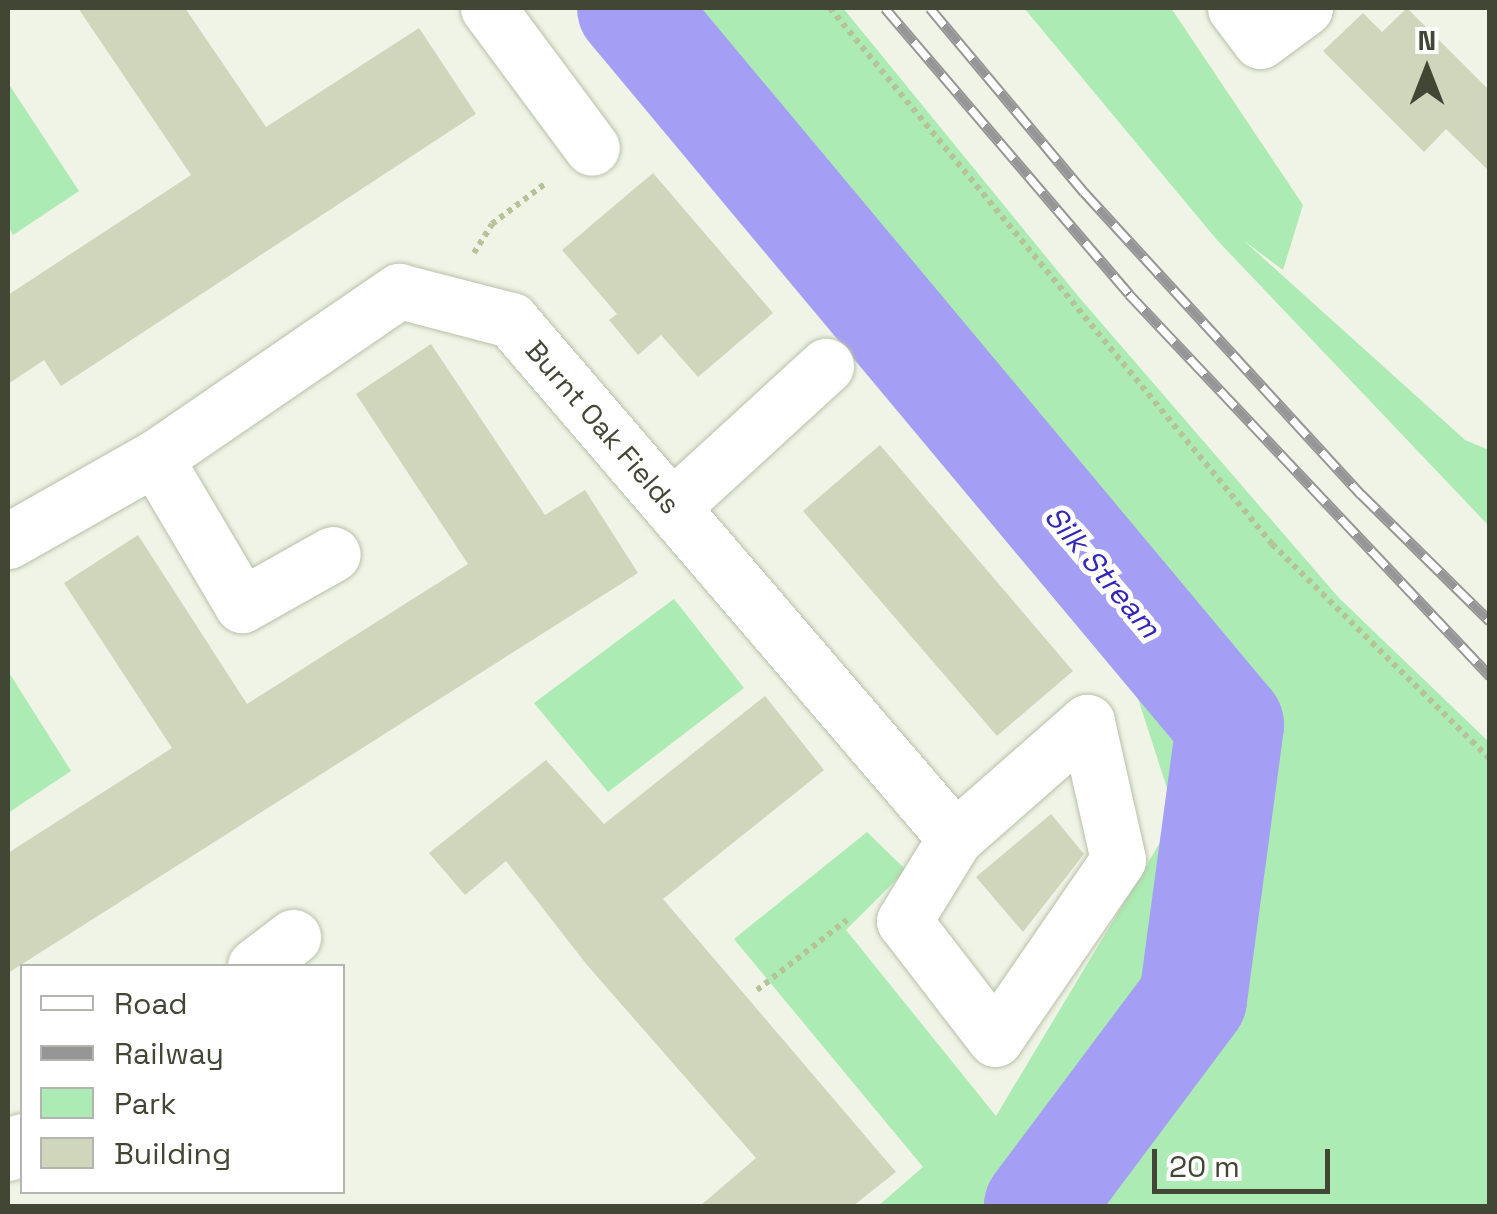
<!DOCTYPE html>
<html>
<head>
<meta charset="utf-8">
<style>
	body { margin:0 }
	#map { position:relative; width:1497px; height:1214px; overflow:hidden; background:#eff4e6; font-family:"Space Grotesk",sans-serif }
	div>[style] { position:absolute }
	.green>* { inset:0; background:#acebb3 }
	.river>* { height:108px; margin:-54px; padding:0 54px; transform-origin:54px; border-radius:54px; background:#a49ef5 }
	.building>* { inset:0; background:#cfd6bb }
	.path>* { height:6px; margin-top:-3px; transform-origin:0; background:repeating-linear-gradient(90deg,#b6c398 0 5px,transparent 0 10px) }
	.roads { filter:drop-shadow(0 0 2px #b8c0a8) drop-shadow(0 0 2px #b8c0a8) }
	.minor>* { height:55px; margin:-27.5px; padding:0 27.5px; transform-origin:27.5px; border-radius:27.5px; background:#fff }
	.rail>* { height:11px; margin-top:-5.5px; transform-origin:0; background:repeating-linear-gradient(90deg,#fff 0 22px,#969696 0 44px); box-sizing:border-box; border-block:2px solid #969696 }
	span { translate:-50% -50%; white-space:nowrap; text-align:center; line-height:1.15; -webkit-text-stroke:10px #fff; paint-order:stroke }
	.street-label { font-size:28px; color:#424735 }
	.water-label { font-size:30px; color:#3227ba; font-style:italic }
	.frame { position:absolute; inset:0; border:10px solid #424735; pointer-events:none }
	.legend { position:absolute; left:20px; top:964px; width:325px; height:230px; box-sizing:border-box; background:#fff; border:2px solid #b3b5ae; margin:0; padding:12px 18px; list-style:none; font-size:30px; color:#424735 }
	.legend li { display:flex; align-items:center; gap:20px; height:50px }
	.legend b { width:50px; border:2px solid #b3b5ae }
	.north { position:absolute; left:1377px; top:20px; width:100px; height:100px; -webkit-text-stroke:8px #fff; paint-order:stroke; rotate:0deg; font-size:28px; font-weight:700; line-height:40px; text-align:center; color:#424735 }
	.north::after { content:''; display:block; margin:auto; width:35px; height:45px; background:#424735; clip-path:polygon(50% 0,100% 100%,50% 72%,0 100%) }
	.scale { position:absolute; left:1152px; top:1149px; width:178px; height:45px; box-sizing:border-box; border:5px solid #424735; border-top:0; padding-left:12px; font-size:30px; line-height:35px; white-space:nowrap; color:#424735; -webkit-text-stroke:8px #fff; paint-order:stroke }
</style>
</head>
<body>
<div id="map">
	<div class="green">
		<div style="clip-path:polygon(586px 8px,843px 8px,1078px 296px,1339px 598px,1489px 742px,1489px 1206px,878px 1206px,923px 1167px,734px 939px,867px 832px,906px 870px,846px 930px,996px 1116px,1176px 816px,1133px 683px)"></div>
		<div style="clip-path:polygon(1024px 8px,1171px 8px,1303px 205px,1283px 270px,1243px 240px,1465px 440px,1489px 450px,1489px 526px,1217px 240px)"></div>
		<div style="clip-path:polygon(8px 83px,79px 191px,13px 235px,8px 226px)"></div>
		<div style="clip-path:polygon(674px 599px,744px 688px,608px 792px,534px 703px)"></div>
		<div style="clip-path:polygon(8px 671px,71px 771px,8px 813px)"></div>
	</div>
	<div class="river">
		<div style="left:631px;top:8px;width:934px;rotate:50.12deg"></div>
		<div style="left:1230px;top:725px;width:276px;rotate:97.7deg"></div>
		<div style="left:1193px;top:999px;width:259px;rotate:126.8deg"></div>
	</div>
	<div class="building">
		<div style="clip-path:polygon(78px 8px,185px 8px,266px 127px,419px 28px,476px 114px,61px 386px,44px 360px,8px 384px,8px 295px,191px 175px)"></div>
		<div style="clip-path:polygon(1407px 8px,1490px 91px,1490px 172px,1446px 129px,1424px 152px,1323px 51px,1363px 13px,1382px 32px)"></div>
		<div style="clip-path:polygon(653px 173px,773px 313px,698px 377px,661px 335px,638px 355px,609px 320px,617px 314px,562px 250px)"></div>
		<div style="clip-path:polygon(431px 344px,545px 515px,585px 490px,638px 573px,8px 973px,8px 853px,172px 748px,64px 583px,138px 535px,247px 704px,468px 564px,356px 394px)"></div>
		<div style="clip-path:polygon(880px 445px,1073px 671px,997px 736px,803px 511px)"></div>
		<div style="clip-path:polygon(765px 696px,824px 770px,663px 899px,896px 1172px,853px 1206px,700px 1206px,756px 1158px,587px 965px,506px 861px,465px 895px,429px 853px,546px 760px,604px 824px)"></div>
		<div style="clip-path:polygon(1051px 814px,1084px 854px,1023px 932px,976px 877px)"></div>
	</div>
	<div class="path">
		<div style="left:830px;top:8px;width:695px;rotate:50.49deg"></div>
		<div style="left:1272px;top:544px;width:306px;rotate:44.6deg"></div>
		<div style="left:474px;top:253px;width:34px;rotate:-58deg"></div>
		<div style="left:492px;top:224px;width:68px;rotate:-37.2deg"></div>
		<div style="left:757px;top:990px;width:114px;rotate:-37.9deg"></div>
	</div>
	<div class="roads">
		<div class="minor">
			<div style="left:488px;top:8px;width:174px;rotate:53.4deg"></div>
			<div style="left:1235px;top:8px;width:41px;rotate:52.9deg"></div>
			<div style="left:1260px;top:41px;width:56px;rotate:-36.3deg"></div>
			<div style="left:155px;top:458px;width:171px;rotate:59.4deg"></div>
			<div style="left:242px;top:605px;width:104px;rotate:-29.3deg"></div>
			<div style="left:672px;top:507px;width:209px;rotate:-42.5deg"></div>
			<div style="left:8px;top:541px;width:169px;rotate:-29.5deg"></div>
			<div style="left:155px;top:458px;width:296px;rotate:-34.4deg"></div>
			<div style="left:399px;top:291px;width:116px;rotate:14.5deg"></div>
			<div style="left:511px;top:320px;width:682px;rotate:49.4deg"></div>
			<div style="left:1087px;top:722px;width:141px;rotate:77.3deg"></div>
			<div style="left:1118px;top:860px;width:217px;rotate:124.5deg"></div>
			<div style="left:995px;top:1039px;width:149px;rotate:-127.6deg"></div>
			<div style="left:904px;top:921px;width:97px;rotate:-58.4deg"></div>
			<div style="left:955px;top:838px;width:176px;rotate:-41.3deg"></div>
			<div style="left:255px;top:966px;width:48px;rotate:-37.3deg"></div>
			<div style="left:8px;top:1153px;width:18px;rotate:-41deg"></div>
		</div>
	</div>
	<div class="rail">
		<div style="left:885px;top:8px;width:376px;rotate:49.5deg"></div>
		<div style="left:1129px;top:294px;width:526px;rotate:46.62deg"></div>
		<div style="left:930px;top:8px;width:240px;rotate:50.1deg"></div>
		<div style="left:1084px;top:192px;width:410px;rotate:47.5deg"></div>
		<div style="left:1361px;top:494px;width:181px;rotate:44.6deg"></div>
	</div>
	<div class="street-label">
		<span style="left:603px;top:427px;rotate:49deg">Burnt Oak Fields</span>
	</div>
	<div class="water-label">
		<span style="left:1102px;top:572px;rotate:50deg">Silk Stream</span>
	</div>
	<div class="frame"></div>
	<ul class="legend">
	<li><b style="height:12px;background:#fff"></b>Road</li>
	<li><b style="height:12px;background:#969696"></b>Railway</li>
	<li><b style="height:28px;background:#acebb3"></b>Park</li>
	<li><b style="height:28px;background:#cfd6bb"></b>Building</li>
	</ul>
	<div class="north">N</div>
	<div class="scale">20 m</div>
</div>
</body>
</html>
